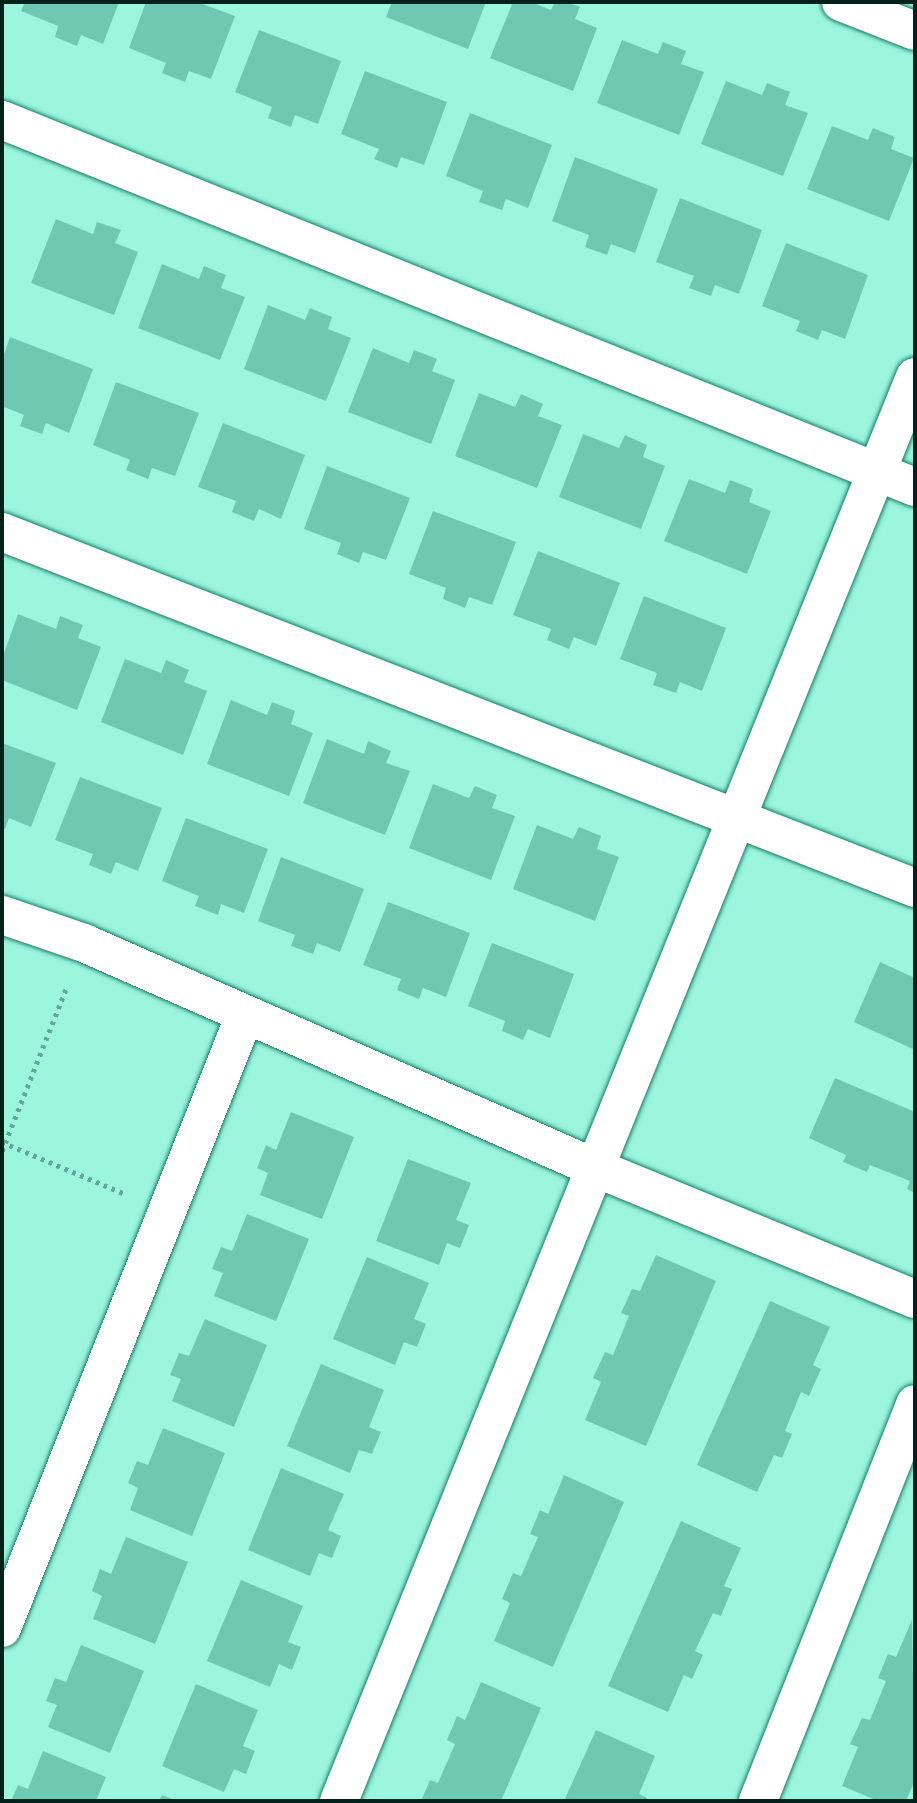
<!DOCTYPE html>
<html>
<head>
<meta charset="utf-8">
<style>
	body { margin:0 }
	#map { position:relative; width:917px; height:1803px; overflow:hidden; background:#9cf6de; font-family:Merriweather,serif }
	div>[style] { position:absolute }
	.building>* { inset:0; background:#6fc9b2 }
	.path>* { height:4.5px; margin-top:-2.25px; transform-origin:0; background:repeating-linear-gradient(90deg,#63a795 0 3.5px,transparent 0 8.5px) }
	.roads { filter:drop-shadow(0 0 2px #157b67) drop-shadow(0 0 2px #157b67) }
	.street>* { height:38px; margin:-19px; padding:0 19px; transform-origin:19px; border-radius:19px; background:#fff }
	span { translate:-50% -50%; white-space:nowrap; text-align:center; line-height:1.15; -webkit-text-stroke:7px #b9ffec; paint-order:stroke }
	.frame { position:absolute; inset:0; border:4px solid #032019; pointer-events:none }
</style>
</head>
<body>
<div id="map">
	<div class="building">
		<div style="clip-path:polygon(25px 2px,119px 2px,103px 44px,81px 35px,77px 46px,55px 37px,58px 26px,21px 11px)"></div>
		<div style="clip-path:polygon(146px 2px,197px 2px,235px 16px,211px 79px,189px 71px,185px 82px,162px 73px,166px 63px,129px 48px)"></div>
		<div style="clip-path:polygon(392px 2px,486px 2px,468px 49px,386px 17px)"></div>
		<div style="clip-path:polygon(513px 2px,531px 2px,551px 10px,555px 2px,567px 2px,580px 7px,575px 19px,597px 28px,573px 91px,490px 58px)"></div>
		<div style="clip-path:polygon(259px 30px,341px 61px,318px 124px,295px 115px,291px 127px,268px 118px,272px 107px,235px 92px)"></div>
		<div style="clip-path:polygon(622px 40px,658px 54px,663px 42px,686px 51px,681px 64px,704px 72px,679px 135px,597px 103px)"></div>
		<div style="clip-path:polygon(365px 71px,447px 102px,424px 165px,401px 157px,397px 168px,374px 159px,379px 149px,341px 134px)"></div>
		<div style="clip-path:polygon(726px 81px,762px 95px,767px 83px,790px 92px,785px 105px,808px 113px,783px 176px,701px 144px)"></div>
		<div style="clip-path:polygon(470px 113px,552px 145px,528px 208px,506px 199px,502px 210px,479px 202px,483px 191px,446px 176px)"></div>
		<div style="clip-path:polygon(832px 126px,868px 140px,873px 128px,895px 137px,891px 149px,914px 158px,889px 221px,807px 189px)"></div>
		<div style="clip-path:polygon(575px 157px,658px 189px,635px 253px,611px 244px,607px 255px,585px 247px,589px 235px,552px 221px)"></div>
		<div style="clip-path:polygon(680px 198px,762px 230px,739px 294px,715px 285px,711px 296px,689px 288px,694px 276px,656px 262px)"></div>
		<div style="clip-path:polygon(56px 219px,93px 234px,97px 222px,121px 230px,115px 243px,138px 252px,114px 315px,31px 283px)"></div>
		<div style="clip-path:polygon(786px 243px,868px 275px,845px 339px,822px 330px,818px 340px,796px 331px,800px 321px,762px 306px)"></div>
		<div style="clip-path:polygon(162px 264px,199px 279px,204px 266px,226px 275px,221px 288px,245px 297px,220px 360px,138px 328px)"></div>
		<div style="clip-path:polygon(268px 305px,305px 320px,310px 308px,332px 317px,328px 329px,351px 338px,326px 401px,244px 369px)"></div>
		<div style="clip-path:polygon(10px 337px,93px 369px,69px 433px,46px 423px,42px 434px,20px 426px,24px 415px,2px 406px,2px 360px)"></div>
		<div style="clip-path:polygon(373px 348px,409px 363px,414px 350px,437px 359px,432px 371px,455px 380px,431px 444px,348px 412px)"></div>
		<div style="clip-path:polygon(116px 382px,199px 413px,175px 476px,152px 468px,148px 479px,126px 470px,130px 460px,93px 445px)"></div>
		<div style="clip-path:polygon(479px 393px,515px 407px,521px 394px,543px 404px,538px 416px,562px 425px,537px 488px,455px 456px)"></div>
		<div style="clip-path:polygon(223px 423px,305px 455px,281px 519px,259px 509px,254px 521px,232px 512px,236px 501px,198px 487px)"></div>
		<div style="clip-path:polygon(583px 434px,619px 448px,625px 435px,647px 445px,643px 457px,665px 466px,641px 529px,559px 497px)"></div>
		<div style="clip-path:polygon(327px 466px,410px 498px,386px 560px,363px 552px,359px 563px,337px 554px,341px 543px,304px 529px)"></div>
		<div style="clip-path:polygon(689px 479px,725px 493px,730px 480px,753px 489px,749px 502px,771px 511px,747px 574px,664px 541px)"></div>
		<div style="clip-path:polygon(433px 511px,516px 542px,492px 605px,469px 597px,465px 608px,443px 599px,446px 588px,409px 574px)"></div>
		<div style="clip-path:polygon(538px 551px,620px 583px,596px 646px,574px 637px,569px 649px,547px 640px,551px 629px,513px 615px)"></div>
		<div style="clip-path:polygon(644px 596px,726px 628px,702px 691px,680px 682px,676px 693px,653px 685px,657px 673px,620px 659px)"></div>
		<div style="clip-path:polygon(18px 614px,56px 629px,60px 616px,83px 625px,78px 638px,101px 647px,77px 710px,2px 680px,2px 659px)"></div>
		<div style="clip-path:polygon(125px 659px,161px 673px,166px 660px,189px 670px,184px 682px,207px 691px,183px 755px,101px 722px)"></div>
		<div style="clip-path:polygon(231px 700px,267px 715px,272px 702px,295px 711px,291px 724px,313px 733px,289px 796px,207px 764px)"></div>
		<div style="clip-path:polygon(327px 739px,364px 754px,368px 741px,391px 751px,386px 763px,410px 771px,385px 835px,303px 803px)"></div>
		<div style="clip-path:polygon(2px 743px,56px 763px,31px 827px,9px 818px,5px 829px,2px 828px)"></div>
		<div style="clip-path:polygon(80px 777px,162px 808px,138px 871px,116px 862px,111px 874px,89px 865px,93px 854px,55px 840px)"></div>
		<div style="clip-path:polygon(433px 784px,469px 798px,475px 786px,497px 795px,492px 808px,515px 816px,491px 880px,409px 848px)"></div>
		<div style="clip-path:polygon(186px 818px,268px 849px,244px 913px,221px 904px,218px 915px,195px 906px,199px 896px,162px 881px)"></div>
		<div style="clip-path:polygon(537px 825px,573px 839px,579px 827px,601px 836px,597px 849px,619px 857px,595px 921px,513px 889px)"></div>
		<div style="clip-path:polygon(281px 857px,364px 889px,340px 952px,317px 943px,313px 954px,291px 946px,295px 935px,258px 921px)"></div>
		<div style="clip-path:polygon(388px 902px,470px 933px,446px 997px,423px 988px,419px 999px,397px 990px,401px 979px,363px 965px)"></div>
		<div style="clip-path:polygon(492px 943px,574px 974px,550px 1038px,528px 1029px,523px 1040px,502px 1031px,505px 1021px,468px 1006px)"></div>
		<div style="clip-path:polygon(880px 962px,915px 978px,915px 1050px,854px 1022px)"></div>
		<div style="clip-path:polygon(835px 1078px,915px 1112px,915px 1193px,907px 1189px,910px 1181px,870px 1165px,867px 1172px,843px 1162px,846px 1155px,809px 1138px)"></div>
		<div style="clip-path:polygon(291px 1112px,354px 1137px,322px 1219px,260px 1195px,268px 1173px,257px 1168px,266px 1145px,276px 1150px)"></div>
		<div style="clip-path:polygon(408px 1159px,471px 1183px,456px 1220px,469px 1225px,460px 1248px,447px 1243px,439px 1265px,376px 1241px)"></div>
		<div style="clip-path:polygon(247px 1214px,309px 1239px,276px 1321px,214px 1296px,223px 1273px,212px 1269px,221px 1247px,232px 1251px)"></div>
		<div style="clip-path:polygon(656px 1255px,716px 1281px,646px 1446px,585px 1420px,601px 1382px,593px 1378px,605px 1352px,613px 1355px,629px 1316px,621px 1313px,632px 1289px,640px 1291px)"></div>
		<div style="clip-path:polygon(367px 1257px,429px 1283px,414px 1319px,426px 1324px,417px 1347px,404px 1342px,395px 1365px,333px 1339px)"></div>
		<div style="clip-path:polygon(770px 1301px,830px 1327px,813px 1365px,821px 1369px,809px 1396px,801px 1392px,785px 1431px,792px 1434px,782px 1458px,774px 1455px,757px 1492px,697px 1465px)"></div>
		<div style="clip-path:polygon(205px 1319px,267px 1345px,234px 1427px,172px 1401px,181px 1379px,170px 1375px,179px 1353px,189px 1356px)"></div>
		<div style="clip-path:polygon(321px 1364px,384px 1390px,369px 1427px,381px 1432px,372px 1454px,359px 1450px,350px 1473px,287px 1446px)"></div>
		<div style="clip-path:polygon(163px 1428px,225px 1453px,192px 1536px,130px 1510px,138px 1488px,128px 1483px,137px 1461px,148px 1465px)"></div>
		<div style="clip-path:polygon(281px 1468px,344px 1494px,328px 1530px,341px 1536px,332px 1558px,319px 1553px,310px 1576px,248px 1550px)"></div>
		<div style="clip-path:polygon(564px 1475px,624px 1502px,553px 1667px,494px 1641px,510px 1603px,502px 1599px,513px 1573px,521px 1576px,538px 1537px,530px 1534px,540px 1510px,548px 1514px)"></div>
		<div style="clip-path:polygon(681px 1521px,741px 1548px,724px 1586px,732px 1589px,721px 1616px,713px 1613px,695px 1651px,703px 1655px,692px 1679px,684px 1675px,668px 1712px,608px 1686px)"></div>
		<div style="clip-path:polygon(126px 1537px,188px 1562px,155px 1644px,93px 1619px,102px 1596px,92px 1591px,100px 1569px,111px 1574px)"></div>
		<div style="clip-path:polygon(241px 1580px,303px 1606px,288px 1642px,301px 1647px,292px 1670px,279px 1664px,270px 1687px,207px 1661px)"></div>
		<div style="clip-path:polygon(912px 1620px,915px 1780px,906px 1801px,878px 1801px,842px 1786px,858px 1747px,850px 1744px,862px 1718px,870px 1720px,886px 1681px,878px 1678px,888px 1654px,896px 1657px)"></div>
		<div style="clip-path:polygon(81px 1645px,144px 1671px,110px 1753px,48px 1727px,57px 1705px,46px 1701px,55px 1678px,66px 1682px)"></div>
		<div style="clip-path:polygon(481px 1682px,541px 1708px,501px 1801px,421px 1801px,430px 1780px,438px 1783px,455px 1744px,447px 1740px,457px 1716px,465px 1720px)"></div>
		<div style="clip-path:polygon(196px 1684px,258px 1710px,243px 1746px,255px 1751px,246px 1774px,234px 1769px,224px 1792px,162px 1766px)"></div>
		<div style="clip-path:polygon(596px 1730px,655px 1756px,639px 1794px,647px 1798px,646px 1801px,564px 1801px)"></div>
		<div style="clip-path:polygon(43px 1751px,106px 1777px,96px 1801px,11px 1801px,18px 1785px,28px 1789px)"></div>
		<div style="clip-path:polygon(162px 1795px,177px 1801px,159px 1801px)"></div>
	</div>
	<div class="path">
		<div style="left:2px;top:1142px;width:134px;rotate:22.9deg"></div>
		<div style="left:2px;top:1151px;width:177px;rotate:-68.5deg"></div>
	</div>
	<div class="roads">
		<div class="street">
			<div style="left:841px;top:2px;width:79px;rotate:21.4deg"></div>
			<div style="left:2px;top:120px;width:984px;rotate:21.9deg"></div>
			<div style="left:2px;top:532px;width:980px;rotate:21.3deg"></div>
			<div style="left:2px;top:915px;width:87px;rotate:18.9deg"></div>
			<div style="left:84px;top:943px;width:556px;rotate:23.75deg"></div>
			<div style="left:593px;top:1167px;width:348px;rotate:22.3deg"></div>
			<div style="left:2px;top:1628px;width:657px;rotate:-68.39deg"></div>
			<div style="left:339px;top:1801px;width:1536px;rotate:-67.98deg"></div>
			<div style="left:758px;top:1801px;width:427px;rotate:-68.4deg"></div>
		</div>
	</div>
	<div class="frame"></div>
</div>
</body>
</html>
